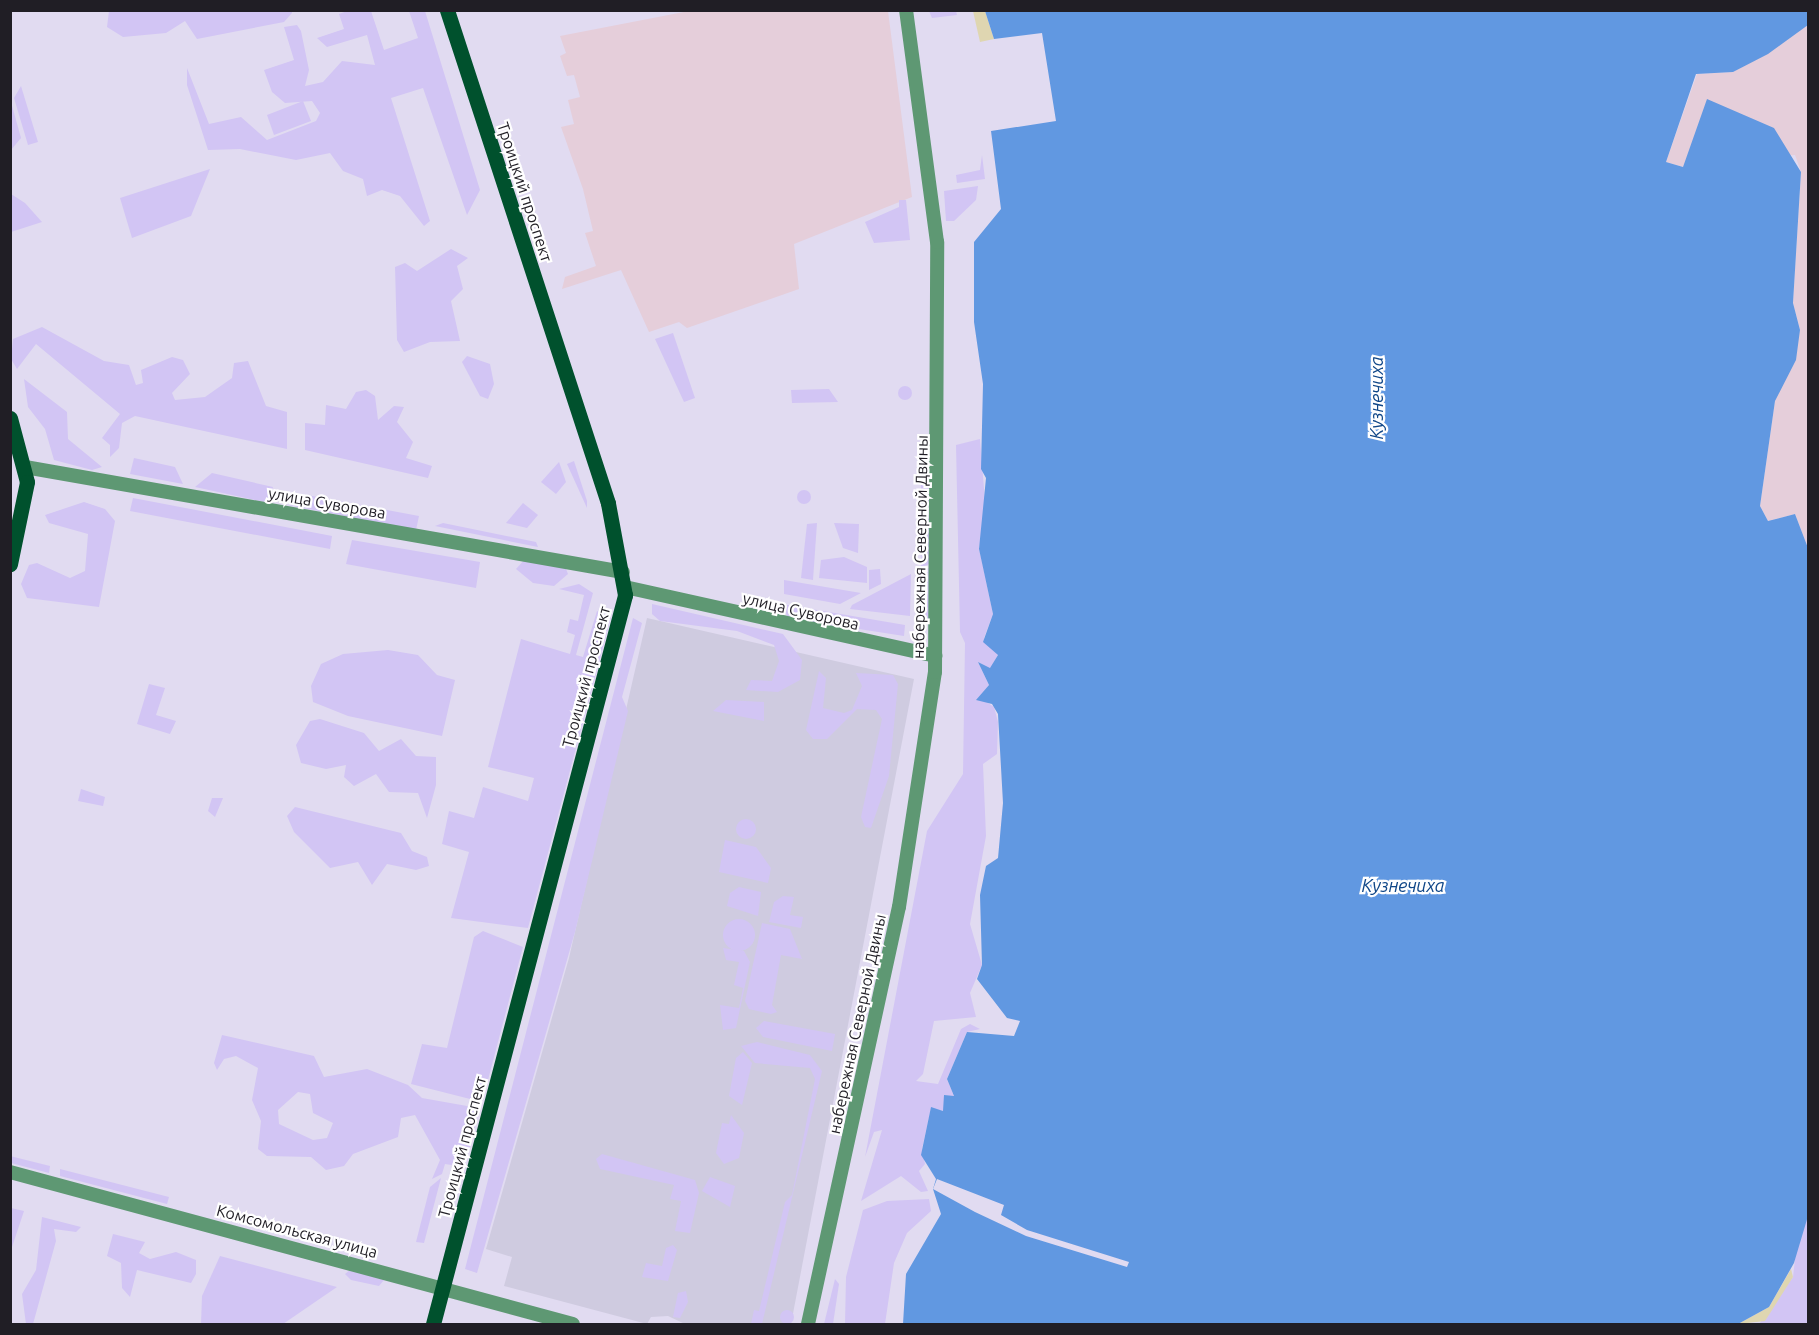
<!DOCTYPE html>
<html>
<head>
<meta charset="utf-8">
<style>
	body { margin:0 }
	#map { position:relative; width:1819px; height:1335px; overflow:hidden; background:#e1dbf1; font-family:Ubuntu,sans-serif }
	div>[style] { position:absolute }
	.industrial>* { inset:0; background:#e5ceda }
	.medical>* { inset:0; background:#cfcbe0 }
	.green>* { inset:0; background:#d2c5f4 }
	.round { border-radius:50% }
	.sand>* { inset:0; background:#dfd6b1 }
	.water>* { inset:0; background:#6198e1 }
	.pier>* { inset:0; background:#e1dbf1 }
	.minor>* { height:14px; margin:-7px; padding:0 7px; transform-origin:7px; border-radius:7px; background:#5e9873 }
	.major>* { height:15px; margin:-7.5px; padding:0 7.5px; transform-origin:7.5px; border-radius:7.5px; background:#00512d }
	span { translate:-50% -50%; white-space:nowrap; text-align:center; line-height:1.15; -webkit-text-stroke:4.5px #fff; paint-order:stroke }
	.street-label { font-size:16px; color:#201e25 }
	.water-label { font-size:18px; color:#104788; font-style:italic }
	.frame { position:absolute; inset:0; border:12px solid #201e25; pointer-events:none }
</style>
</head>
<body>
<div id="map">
	<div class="industrial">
		<div style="clip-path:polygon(689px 11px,888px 11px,912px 197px,794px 244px,799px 289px,687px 328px,679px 322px,649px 332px,621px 270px,562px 289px,565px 277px,596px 266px,585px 233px,593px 231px,583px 189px,561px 127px,574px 124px,568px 100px,580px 97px,574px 75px,567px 76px,560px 56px,566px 53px,560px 36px)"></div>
		<div style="clip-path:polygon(1808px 25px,1808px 548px,1795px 514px,1768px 521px,1760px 506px,1775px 401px,1800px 330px,1793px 303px,1801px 172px,1795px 155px,1683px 167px,1666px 162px,1697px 74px,1733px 72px)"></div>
	</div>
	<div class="medical">
		<div style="clip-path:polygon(647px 618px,914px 679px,791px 1324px,685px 1324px,668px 1316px,651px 1317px,647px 1324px,504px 1286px,512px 1257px,486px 1249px,569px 958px)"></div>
	</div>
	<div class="green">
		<div style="clip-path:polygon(350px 10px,371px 11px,384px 50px,418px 38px,409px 11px,425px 11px,480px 190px,467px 215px,423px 88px,391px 98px,430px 221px,424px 226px,400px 196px,382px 190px,367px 196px,363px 179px,343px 171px,330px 153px,296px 160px,240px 149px,208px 150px,187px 85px,187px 68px,209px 124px,241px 117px,267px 140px,316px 121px,320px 113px,312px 101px,285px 103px,272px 92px,264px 70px,294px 60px,284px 27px,297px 25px,301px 31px,309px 70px,305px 86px,323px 82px,342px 61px,375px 65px,367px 35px,327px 47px,317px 38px,344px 29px,339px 14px)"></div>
		<div style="clip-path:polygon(109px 11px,292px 10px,292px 13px,284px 22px,197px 39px,185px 21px,166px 33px,123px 37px,107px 27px)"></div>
		<div style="clip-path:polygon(929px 11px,956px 11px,957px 15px,932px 18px)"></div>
		<div style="clip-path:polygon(21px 86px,38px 142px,28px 145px,14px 98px)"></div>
		<div style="clip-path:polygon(303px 101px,311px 121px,274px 135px,267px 115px)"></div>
		<div style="clip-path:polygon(11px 102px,21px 138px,11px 150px,10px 149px)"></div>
		<div style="clip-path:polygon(982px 155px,985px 179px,957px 183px,956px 175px,980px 170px)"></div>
		<div style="clip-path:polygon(210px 169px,191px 216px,132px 238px,120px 198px)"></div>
		<div style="clip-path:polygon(978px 186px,976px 200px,954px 221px,946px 221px,944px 191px)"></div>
		<div style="clip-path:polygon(11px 194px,25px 203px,42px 222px,11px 232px)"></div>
		<div style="clip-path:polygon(899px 200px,906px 200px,910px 240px,874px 243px,865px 222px,899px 207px)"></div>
		<div style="clip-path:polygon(451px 249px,468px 258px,457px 266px,463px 289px,451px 301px,460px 341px,430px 342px,404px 352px,397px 340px,395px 267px,405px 263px,417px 271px)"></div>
		<div style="clip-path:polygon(42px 327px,104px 361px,129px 365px,136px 385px,143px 383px,141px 370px,172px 357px,183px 360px,190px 374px,172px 393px,175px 400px,205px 397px,232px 378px,234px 363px,248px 361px,266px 406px,287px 412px,287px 449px,135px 416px,122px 423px,119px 448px,110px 457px,110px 445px,102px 438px,120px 414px,36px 344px,17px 369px,11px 359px,13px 339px)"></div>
		<div style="clip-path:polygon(673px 333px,695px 398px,684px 402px,655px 339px)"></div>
		<div style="clip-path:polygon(467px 356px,490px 364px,494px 384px,488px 399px,480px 396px,462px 362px)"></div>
		<div style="clip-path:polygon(24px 379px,67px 412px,68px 439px,102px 467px,92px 470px,54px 460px,45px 429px,28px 407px)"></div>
		<div class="round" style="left:898px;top:386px;width:14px;height:14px"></div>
		<div style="clip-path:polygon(829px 389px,838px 402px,792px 403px,791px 390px)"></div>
		<div style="clip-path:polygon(366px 390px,375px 396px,378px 420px,394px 406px,404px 407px,397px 422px,413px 442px,406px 458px,432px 466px,428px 478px,305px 450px,305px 423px,325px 425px,326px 405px,346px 409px,356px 392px)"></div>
		<div style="clip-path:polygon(980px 439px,986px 513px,979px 548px,993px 614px,984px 638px,998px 655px,990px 669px,978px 662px,989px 685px,979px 697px,994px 707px,998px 722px,997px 754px,983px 764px,986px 836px,970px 924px,982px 965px,970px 993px,976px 1017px,934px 1021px,923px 1074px,916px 1081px,938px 1084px,961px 1029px,970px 1024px,980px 1029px,967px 1032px,947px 1079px,954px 1096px,943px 1111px,931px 1108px,922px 1149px,925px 1164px,919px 1171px,928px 1191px,921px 1192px,901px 1176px,861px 1201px,882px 1130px,874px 1132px,865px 1157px,927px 831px,963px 774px,965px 643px,960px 632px,956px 445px)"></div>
		<div style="clip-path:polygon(134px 458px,175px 467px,183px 484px,130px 474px)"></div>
		<div style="clip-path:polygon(574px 461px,587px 501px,587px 508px,567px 464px)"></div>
		<div style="clip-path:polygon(559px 462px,566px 482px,556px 494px,541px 482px)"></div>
		<div style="clip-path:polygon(921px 463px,931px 463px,931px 506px,921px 506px)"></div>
		<div style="clip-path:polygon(212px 473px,273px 487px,269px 503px,195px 487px)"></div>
		<div class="round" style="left:797px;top:490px;width:14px;height:14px"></div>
		<div style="clip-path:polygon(291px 492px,419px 516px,416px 530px,288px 505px)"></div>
		<div style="clip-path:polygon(133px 498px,332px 536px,330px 549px,130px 511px)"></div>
		<div style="clip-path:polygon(84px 502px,105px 509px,115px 521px,99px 607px,27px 598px,21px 584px,29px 565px,37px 563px,70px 578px,85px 571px,88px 534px,49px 523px,45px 515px)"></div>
		<div style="clip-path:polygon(523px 503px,538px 515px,527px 528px,506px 523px)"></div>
		<div style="clip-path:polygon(923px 515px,930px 515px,930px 564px,921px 567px)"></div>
		<div style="clip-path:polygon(443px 523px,536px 542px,538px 547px,435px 526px)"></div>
		<div style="clip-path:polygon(817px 523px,813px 580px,801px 578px,807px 524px)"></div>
		<div style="clip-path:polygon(834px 523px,859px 524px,858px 553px,843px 548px)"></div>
		<div style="clip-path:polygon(352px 540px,480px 562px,476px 588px,346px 564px)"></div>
		<div style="clip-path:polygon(844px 557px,867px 567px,867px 583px,819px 578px,821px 560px)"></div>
		<div style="clip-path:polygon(525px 559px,566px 569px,568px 574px,554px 586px,533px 583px,516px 569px)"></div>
		<div style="clip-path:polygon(931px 567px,931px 620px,920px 619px,921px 571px)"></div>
		<div style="clip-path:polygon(880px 569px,881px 584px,869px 590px,869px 570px)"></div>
		<div style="clip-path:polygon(911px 574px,910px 616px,850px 609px,852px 605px)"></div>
		<div style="clip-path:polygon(784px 580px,861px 593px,840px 604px,784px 594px)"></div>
		<div style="clip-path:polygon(579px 584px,593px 593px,576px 655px,583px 657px,597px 611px,611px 617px,528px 928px,451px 918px,469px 852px,442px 844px,449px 811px,474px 818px,483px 787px,528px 801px,534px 778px,488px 767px,521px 639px,570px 654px,575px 635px,567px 632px,570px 619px,578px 621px,584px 595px,559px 589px)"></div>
		<div style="clip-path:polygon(652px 604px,783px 634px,802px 660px,800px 680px,778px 692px,746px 690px,751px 680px,772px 681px,779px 661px,774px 645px,737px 631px,660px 621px,652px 614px)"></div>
		<div style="clip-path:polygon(782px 604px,905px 625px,904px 636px,788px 618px)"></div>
		<div style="clip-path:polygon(633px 618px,642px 623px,622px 697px,628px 711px,575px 932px,477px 1273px,465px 1269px)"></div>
		<div style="clip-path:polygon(388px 650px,418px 655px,437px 675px,455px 680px,442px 736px,348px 716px,313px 702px,311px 686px,321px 664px,343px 654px)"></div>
		<div style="clip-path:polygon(819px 671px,826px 678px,823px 708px,844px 713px,852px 710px,862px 686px,856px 673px,893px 675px,898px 684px,889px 776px,871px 828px,865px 827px,861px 817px,882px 719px,876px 710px,857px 709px,827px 739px,813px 739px,806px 730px)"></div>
		<div style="clip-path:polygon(149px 684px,165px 688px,156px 715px,176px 721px,170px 734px,137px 724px)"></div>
		<div style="clip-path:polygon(726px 700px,764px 702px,764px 721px,713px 711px)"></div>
		<div style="clip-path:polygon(320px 719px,364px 733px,379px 751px,401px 739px,416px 756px,436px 757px,436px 785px,427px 818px,418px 793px,389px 792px,376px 774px,354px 786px,344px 777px,346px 765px,326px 769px,301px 763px,296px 745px,310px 721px)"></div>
		<div style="clip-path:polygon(81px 789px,105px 797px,103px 806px,78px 801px)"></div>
		<div style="clip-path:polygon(212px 798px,223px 798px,215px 817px,208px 811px)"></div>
		<div style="clip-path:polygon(295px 807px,401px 833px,412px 851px,427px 857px,429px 866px,416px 870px,387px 864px,372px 885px,358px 862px,330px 868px,294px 832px,287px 816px)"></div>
		<div class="round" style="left:736px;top:819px;width:20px;height:20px"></div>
		<div style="clip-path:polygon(725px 840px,756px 847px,771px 868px,768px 883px,719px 872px)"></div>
		<div style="clip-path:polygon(739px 887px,761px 892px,758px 916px,727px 906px,730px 893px)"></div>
		<div style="clip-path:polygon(783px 896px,794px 897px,790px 915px,803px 917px,801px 928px,769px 922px,774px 902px)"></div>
		<div class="round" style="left:723px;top:919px;width:32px;height:32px"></div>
		<div style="clip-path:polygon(762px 923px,790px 929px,802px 959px,781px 955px,772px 1005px,777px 1012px,771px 1014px,749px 1009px,745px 1001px)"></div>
		<div style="clip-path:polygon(483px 931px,523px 947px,483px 1099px,478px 1101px,411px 1084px,422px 1044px,447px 1048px,474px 937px)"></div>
		<div style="clip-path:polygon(723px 948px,744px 951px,750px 962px,736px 1028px,723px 1030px,720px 1005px,739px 1008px,743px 988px,734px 985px,739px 962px,726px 960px)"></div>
		<div style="clip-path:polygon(764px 1021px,835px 1034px,832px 1051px,763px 1037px,756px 1028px)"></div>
		<div style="clip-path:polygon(evenodd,222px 1035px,314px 1056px,324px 1077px,367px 1069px,408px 1085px,422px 1098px,467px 1106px,478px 1115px,465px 1167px,445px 1164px,442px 1174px,432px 1179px,440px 1160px,415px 1115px,401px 1118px,398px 1137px,353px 1154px,344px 1166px,326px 1170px,311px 1157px,267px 1156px,258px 1149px,261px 1121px,252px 1100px,258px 1068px,236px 1056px,224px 1059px,217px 1070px,214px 1063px,222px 1035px,298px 1092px,310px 1094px,313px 1113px,333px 1123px,327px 1138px,313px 1140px,279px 1124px,278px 1110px,298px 1092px)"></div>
		<div style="clip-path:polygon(757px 1042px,810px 1055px,822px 1071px,762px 1324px,751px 1324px,754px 1310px,759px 1311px,785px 1202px,792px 1195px,815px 1079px,810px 1068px,755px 1063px,741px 1046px)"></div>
		<div style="clip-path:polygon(743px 1052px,752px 1063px,742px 1105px,729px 1096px,736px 1058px)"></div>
		<div style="clip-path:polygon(731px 1115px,744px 1133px,739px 1158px,724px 1164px,716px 1153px,722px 1123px,729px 1124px)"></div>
		<div style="clip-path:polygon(602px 1154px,695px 1180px,699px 1193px,690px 1233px,675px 1231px,681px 1201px,670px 1199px,674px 1185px,600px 1169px,596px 1159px)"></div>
		<div style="clip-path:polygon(10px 1156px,50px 1166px,49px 1173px,11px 1163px)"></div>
		<div style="clip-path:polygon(60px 1169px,169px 1197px,167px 1204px,60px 1176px)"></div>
		<div style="clip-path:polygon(710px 1177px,735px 1186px,730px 1207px,702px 1191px)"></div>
		<div style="clip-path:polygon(441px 1178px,424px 1243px,416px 1242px,430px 1187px)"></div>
		<div style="clip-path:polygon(929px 1199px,931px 1211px,907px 1233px,894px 1263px,885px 1324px,845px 1324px,846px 1277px,863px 1210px,887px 1201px)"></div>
		<div style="clip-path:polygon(11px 1208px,24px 1211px,11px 1250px,10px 1250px)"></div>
		<div style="clip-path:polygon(1808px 1216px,1808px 1324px,1759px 1324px,1793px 1277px,1797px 1242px)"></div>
		<div style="clip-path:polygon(42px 1217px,81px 1227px,76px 1232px,54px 1229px,56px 1241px,33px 1324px,26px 1324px,22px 1294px,36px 1270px)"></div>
		<div style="clip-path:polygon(113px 1234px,145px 1242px,139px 1253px,150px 1259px,176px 1252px,196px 1260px,196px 1274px,191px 1283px,137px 1270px,130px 1297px,122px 1288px,121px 1263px,107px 1256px)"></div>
		<div style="clip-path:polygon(673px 1245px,677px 1250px,668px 1281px,642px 1277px,646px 1263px,662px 1266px,666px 1248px)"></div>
		<div style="clip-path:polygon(220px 1256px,337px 1287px,283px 1324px,201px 1324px,202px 1296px)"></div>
		<div style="clip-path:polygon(350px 1270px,384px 1280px,379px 1286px,351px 1280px,345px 1274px)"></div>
		<div style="clip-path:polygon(835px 1279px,839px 1284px,833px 1324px,824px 1324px)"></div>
		<div style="clip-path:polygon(686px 1291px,688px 1302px,680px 1318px,673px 1317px,678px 1293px)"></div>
		<div class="round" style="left:780px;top:1310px;width:14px;height:14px"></div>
	</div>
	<div class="sand">
		<div style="clip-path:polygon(973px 11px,985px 11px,994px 39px,980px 42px)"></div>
		<div style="clip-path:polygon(1791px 1269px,1793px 1277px,1765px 1321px,1738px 1324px,1769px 1307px)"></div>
	</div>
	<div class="water">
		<div style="clip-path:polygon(985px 11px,1808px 11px,1808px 25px,1768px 54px,1733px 72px,1696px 74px,1666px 162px,1683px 167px,1707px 99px,1774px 128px,1801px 172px,1793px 303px,1800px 330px,1796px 360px,1775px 401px,1760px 506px,1768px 521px,1795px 514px,1808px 548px,1808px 1216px,1794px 1263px,1769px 1307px,1738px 1324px,903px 1324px,906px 1274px,941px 1214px,933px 1189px,936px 1179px,921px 1155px,931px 1107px,943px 1111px,944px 1095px,954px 1096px,947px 1079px,967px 1032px,1014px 1036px,1020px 1021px,1007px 1018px,977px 979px,982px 965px,980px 895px,986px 866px,998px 858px,1003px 803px,998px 714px,992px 704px,976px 700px,989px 685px,978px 662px,990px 668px,998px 655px,983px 642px,993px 614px,979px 549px,986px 478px,981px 469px,983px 384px,974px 322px,974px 242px,1001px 209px,991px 131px,1056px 121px,1042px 33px,994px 39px)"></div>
	</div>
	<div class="pier">
		<div style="clip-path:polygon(937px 1179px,1004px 1205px,1001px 1215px,1027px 1230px,1129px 1262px,1127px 1267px,1026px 1236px,975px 1212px,933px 1189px)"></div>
	</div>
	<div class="minor">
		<div style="left:25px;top:467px;width:607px;rotate:9.96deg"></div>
		<div style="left:625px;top:587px;width:318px;rotate:12.5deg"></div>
		<div style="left:10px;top:1172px;width:583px;rotate:15.11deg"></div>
		<div style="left:808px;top:1324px;width:427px;rotate:-77.7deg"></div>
		<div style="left:899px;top:907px;width:238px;rotate:-81.3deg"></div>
		<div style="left:935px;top:672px;width:430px;rotate:-89.7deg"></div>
		<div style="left:937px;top:242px;width:234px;rotate:-97.6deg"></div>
	</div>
	<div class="major">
		<div style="left:10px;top:418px;width:66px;rotate:75.1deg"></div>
		<div style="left:27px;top:482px;width:84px;rotate:101.7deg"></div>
		<div style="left:433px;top:1324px;width:754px;rotate:-75.24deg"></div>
		<div style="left:625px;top:595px;width:94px;rotate:-100.5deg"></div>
		<div style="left:608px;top:503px;width:519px;rotate:-108.09deg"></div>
	</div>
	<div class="street-label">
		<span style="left:525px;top:192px;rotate:72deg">Троицкий проспект</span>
		<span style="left:327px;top:503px;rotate:10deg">улица Суворова</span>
		<span style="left:920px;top:547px;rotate:-89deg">набережная Северной Двины</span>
		<span style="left:801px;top:611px;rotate:13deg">улица Суворова</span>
		<span style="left:586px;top:677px;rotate:-75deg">Троицкий проспект</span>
		<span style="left:857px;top:1024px;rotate:-78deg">набережная Северной Двины</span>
		<span style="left:462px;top:1147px;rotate:-75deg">Троицкий проспект</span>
		<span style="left:297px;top:1231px;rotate:15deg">Комсомольская улица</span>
	</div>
	<div class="water-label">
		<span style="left:1376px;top:398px;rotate:-90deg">Кузнечиха</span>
		<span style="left:1403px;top:885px">Кузнечиха</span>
	</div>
	<div class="frame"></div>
</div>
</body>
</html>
